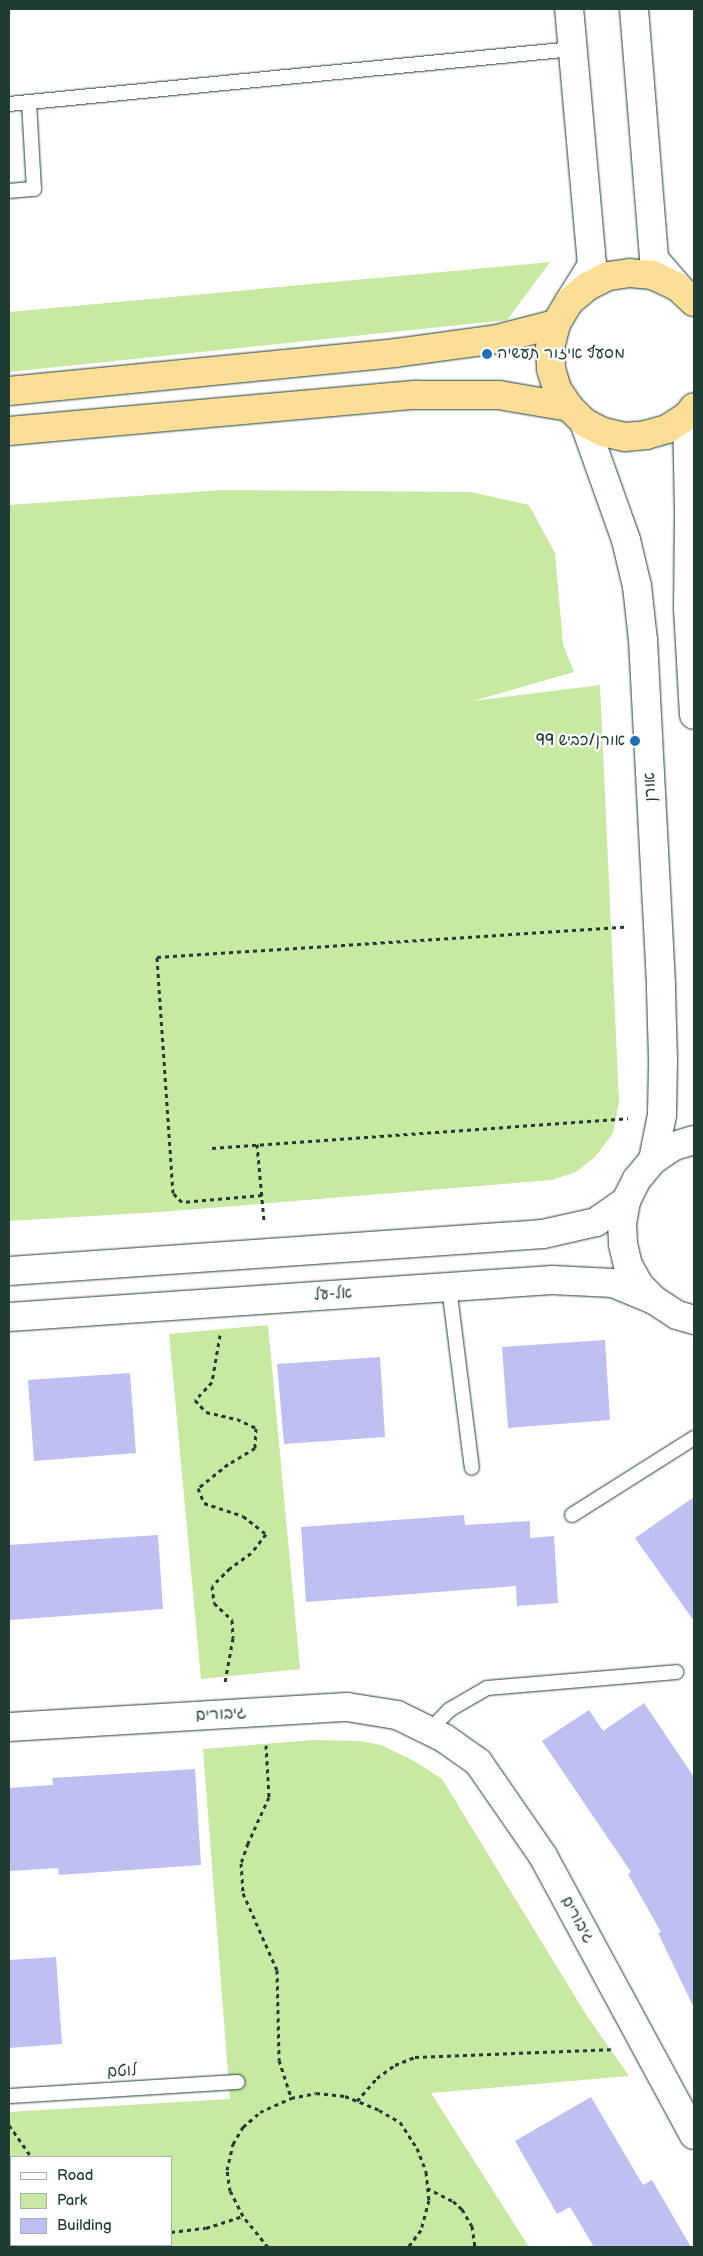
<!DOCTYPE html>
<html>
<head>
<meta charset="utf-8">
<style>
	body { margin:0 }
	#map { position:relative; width:703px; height:2256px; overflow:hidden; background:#fff; font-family:"Balsamiq Sans","Playpen Sans Hebrew",sans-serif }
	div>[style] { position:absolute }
	.green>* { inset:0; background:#c8e9a1 }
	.building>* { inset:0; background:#bec0f2 }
	.path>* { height:3px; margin-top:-1.5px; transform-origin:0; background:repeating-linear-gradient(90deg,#1f3d34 0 4px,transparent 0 8px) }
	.roads { filter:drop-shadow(0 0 1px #1f3d34) drop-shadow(0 0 1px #1f3d34) }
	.service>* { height:14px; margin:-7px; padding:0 7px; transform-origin:7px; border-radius:7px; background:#fff }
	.minor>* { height:28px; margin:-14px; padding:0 14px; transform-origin:14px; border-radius:14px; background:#fff }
	.tertiary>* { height:28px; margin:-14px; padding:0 14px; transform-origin:14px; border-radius:14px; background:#fff }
	.trunk>* { height:28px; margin:-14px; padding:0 14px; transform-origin:14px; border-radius:14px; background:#fcde96 }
	.dots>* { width:14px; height:14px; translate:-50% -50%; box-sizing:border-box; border:2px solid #fff; border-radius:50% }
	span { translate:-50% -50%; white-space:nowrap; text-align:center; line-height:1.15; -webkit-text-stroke:4.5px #fff; paint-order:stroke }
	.poi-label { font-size:16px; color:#1f3d34 }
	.left { translate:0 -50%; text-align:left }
	.right { translate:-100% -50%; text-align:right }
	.street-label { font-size:16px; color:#1f3d34 }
	.frame { position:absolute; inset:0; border:10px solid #1f3d34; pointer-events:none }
	.legend { position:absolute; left:10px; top:2156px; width:162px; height:90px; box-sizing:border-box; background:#fff; border:1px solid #a5b1ae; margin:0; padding:6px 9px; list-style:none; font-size:15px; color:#1f3d34 }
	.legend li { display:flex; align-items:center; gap:10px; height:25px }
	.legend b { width:25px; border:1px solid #a5b1ae }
</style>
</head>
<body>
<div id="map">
	<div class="green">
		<div style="clip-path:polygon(550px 262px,507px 320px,9px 372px,9px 312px)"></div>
		<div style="clip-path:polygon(222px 490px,471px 492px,529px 505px,555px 553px,563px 644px,574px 672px,473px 701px,600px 685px,619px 1102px,613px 1133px,595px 1157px,576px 1172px,552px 1180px,160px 1212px,9px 1221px,9px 505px)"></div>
		<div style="clip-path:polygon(268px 1325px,300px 1669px,201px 1679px,169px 1334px)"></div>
		<div style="clip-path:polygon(314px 1740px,361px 1741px,381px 1745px,414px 1761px,442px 1779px,587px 2016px,629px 2076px,431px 2093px,529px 2247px,29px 2247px,28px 2245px,171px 2245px,171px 2157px,11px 2157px,11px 2219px,9px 2216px,9px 2112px,230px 2099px,203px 1749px)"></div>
	</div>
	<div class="building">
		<div style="clip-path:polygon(605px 1340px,610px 1420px,508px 1428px,502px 1347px)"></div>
		<div style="clip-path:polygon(380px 1357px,385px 1437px,284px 1444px,277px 1364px)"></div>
		<div style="clip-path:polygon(130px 1373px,136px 1453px,34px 1461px,28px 1380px)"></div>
		<div style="clip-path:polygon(694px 1497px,694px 1621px,635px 1538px)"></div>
		<div style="clip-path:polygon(464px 1515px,465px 1525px,530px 1521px,530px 1538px,554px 1536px,558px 1603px,517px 1606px,516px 1586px,306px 1602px,301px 1527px)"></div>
		<div style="clip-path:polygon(158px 1535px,163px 1609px,9px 1620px,9px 1545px)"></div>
		<div style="clip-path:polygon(644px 1703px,694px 1777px,694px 2008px,658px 1933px,661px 1932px,628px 1874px,631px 1872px,542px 1741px,589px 1710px,603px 1731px)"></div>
		<div style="clip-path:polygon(195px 1769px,201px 1865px,59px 1875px,58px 1868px,9px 1871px,9px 1788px,53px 1785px,52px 1778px)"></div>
		<div style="clip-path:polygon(56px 1957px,62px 2044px,9px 2048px,9px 1960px)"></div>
		<div style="clip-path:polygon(591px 2097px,643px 2185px,652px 2180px,691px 2247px,594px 2247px,570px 2207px,557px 2214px,515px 2141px)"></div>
	</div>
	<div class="path">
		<div style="left:257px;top:1144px;width:77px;rotate:84.8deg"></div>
		<div style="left:212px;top:1148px;width:417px;rotate:-4.1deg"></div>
		<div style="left:262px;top:1195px;width:80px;rotate:175deg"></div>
		<div style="left:182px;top:1202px;width:13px;rotate:-135deg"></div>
		<div style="left:173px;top:1193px;width:237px;rotate:-93.9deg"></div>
		<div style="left:157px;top:957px;width:468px;rotate:-3.7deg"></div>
		<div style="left:220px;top:1335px;width:48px;rotate:99.7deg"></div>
		<div style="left:212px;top:1382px;width:25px;rotate:133deg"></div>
		<div style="left:195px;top:1400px;width:16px;rotate:47deg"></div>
		<div style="left:206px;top:1412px;width:32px;rotate:13deg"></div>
		<div style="left:237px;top:1419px;width:21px;rotate:25deg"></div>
		<div style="left:256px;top:1428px;width:20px;rotate:93deg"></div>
		<div style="left:255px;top:1448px;width:31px;rotate:149deg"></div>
		<div style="left:228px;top:1464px;width:38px;rotate:141deg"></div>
		<div style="left:198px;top:1488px;width:16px;rotate:68deg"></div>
		<div style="left:204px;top:1503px;width:41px;rotate:18.4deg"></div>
		<div style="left:243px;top:1516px;width:29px;rotate:38deg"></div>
		<div style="left:266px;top:1534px;width:24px;rotate:128deg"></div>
		<div style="left:251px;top:1553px;width:26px;rotate:144deg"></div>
		<div style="left:230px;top:1568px;width:25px;rotate:135deg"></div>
		<div style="left:212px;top:1586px;width:17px;rotate:83deg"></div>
		<div style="left:214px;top:1603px;width:25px;rotate:43deg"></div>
		<div style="left:232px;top:1620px;width:18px;rotate:87deg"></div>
		<div style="left:233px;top:1638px;width:45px;rotate:100.3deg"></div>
		<div style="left:266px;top:1745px;width:52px;rotate:86.7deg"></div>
		<div style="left:269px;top:1797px;width:51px;rotate:114.5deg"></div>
		<div style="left:248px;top:1843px;width:21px;rotate:109deg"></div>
		<div style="left:241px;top:1863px;width:30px;rotate:86deg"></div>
		<div style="left:243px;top:1893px;width:84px;rotate:66.2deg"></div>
		<div style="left:277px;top:1970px;width:90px;rotate:88.7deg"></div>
		<div style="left:279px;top:2060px;width:40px;rotate:72deg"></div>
		<div style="left:357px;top:2101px;width:30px;rotate:-49deg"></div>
		<div style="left:377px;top:2078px;width:22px;rotate:-36deg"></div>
		<div style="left:395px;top:2065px;width:22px;rotate:-22deg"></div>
		<div style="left:415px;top:2057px;width:196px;rotate:-2.3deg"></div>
		<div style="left:9px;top:2125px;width:39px;rotate:55deg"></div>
		<div style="left:427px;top:2188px;width:29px;rotate:27deg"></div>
		<div style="left:453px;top:2201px;width:12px;rotate:42deg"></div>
		<div style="left:462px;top:2209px;width:20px;rotate:60deg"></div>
		<div style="left:472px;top:2226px;width:21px;rotate:82deg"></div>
		<div style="left:171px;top:2232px;width:35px;rotate:-7deg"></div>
		<div style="left:206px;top:2228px;width:39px;rotate:-18deg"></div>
		<div style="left:268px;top:2247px;width:40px;rotate:-129deg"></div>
		<div style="left:243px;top:2216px;width:28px;rotate:-117deg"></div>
		<div style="left:230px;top:2191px;width:21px;rotate:-98deg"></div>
		<div style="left:227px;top:2170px;width:27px;rotate:-77deg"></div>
		<div style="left:233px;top:2144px;width:20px;rotate:-60deg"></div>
		<div style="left:243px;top:2127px;width:23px;rotate:-41deg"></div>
		<div style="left:260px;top:2112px;width:34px;rotate:-24deg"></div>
		<div style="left:291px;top:2098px;width:25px;rotate:-11deg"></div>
		<div style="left:316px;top:2093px;width:29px;rotate:6deg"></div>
		<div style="left:345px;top:2096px;width:37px;rotate:22deg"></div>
		<div style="left:379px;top:2110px;width:24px;rotate:30deg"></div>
		<div style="left:400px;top:2122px;width:31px;rotate:57deg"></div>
		<div style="left:417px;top:2148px;width:26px;rotate:69deg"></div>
		<div style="left:426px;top:2172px;width:28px;rotate:84deg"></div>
		<div style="left:429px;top:2200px;width:31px;rotate:105deg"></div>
		<div style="left:421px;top:2230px;width:21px;rotate:127deg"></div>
	</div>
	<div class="roads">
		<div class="service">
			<div style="left:9px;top:104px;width:567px;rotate:-5.57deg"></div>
			<div style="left:9px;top:191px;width:25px;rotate:-5deg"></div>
			<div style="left:34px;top:189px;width:87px;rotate:-93.3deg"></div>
			<div style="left:449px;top:1287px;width:182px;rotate:82.8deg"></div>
			<div style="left:572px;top:1515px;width:144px;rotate:-32.3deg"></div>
			<div style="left:429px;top:1731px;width:29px;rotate:-46deg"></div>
			<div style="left:449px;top:1710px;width:44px;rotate:-30.1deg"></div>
			<div style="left:487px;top:1688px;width:190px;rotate:-4.8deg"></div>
			<div style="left:9px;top:2096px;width:229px;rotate:-3.5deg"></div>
		</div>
		<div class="minor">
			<div style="left:9px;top:1271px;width:535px;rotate:-3.96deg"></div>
			<div style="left:543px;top:1234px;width:54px;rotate:-12.8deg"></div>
			<div style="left:596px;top:1222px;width:37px;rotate:-35deg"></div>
			<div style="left:9px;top:1317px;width:544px;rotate:-3.9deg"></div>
			<div style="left:552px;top:1280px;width:61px;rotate:2.8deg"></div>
			<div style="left:613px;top:1283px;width:44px;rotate:22.5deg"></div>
			<div style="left:9px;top:1727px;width:339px;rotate:-3.4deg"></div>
			<div style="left:347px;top:1707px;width:51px;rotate:9.1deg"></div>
			<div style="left:397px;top:1715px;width:52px;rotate:26.1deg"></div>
			<div style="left:444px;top:1738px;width:42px;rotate:35.2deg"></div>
			<div style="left:478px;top:1762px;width:114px;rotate:55.3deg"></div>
			<div style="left:543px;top:1856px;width:317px;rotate:61.6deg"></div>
		</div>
		<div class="tertiary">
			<div style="left:634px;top:9px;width:251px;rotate:85.4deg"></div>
			<div style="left:654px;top:259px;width:37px;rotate:49deg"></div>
			<div style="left:569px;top:302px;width:44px;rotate:-58.1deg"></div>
			<div style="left:592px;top:265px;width:257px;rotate:-95.1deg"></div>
			<div style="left:687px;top:416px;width:98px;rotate:88.8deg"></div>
			<div style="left:689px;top:514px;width:94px;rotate:90.6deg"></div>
			<div style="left:688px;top:608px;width:107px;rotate:86.8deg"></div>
			<div style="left:584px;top:422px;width:125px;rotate:70.4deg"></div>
			<div style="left:626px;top:540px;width:47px;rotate:76.6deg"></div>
			<div style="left:637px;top:586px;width:54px;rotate:83.7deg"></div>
			<div style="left:643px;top:640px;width:349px;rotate:87deg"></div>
			<div style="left:661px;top:989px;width:73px;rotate:88.4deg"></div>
			<div style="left:663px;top:1062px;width:53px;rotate:91.1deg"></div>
			<div style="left:662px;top:1115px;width:46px;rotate:101.3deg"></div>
			<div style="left:694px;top:1140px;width:21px;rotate:163deg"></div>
			<div style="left:674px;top:1146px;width:25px;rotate:146deg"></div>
			<div style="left:653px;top:1160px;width:25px;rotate:130deg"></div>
			<div style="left:637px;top:1179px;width:25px;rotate:117deg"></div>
			<div style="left:626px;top:1201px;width:22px;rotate:100deg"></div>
			<div style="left:622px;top:1223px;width:21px;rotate:87deg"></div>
			<div style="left:623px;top:1244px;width:22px;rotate:77deg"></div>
			<div style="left:628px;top:1265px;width:23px;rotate:61deg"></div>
			<div style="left:639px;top:1285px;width:21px;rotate:45deg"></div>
			<div style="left:654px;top:1300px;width:27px;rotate:33deg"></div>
			<div style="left:677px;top:1315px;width:18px;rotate:16deg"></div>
		</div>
		<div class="trunk">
			<div style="left:694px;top:302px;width:22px;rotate:-137deg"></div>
			<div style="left:678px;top:287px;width:29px;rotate:-155deg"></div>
			<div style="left:652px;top:275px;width:22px;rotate:-175deg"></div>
			<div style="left:630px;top:273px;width:22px;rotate:172deg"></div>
			<div style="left:608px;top:276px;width:22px;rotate:153deg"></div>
			<div style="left:588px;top:286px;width:25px;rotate:140deg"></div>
			<div style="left:569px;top:302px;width:26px;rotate:121deg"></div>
			<div style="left:556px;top:324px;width:25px;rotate:104deg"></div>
			<div style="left:550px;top:348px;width:21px;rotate:87deg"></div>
			<div style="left:551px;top:369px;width:21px;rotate:73deg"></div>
			<div style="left:557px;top:389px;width:22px;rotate:56deg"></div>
			<div style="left:569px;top:407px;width:21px;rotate:45deg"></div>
			<div style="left:584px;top:422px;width:21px;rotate:28deg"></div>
			<div style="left:603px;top:432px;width:23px;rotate:13deg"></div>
			<div style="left:625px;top:437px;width:21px;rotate:-5deg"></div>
			<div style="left:646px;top:435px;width:22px;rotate:-16deg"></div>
			<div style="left:667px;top:429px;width:24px;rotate:-33deg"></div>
			<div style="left:687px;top:416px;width:11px;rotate:-52deg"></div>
			<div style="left:9px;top:391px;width:388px;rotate:-5.6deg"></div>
			<div style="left:395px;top:353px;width:103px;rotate:-7.8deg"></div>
			<div style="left:497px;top:339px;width:61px;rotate:-14.3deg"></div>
			<div style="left:9px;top:431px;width:409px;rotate:-5.1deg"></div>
			<div style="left:416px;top:395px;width:83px"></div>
			<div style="left:499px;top:395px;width:71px;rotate:9.7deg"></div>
		</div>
	</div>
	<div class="dots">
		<div style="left:487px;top:354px;background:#1f6fb2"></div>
		<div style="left:635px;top:741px;background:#1f6fb2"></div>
	</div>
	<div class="poi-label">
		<span class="left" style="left:497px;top:354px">מסעף איזור תעשיה</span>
		<span class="right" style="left:625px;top:741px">אורן/כביש 99</span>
	</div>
	<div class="street-label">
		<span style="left:651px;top:787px;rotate:-93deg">אורן</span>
		<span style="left:333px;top:1295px;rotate:-4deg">אל-על</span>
		<span style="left:221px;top:1715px;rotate:-3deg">גיבורים</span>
		<span style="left:577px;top:1920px;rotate:61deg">גיבורים</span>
		<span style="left:122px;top:2072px;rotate:-4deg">לוטם</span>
	</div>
	<div class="frame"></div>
	<ul class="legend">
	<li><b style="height:6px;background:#fff"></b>Road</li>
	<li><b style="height:14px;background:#c8e9a1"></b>Park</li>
	<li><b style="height:14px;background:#bec0f2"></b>Building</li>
	</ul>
</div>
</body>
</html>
